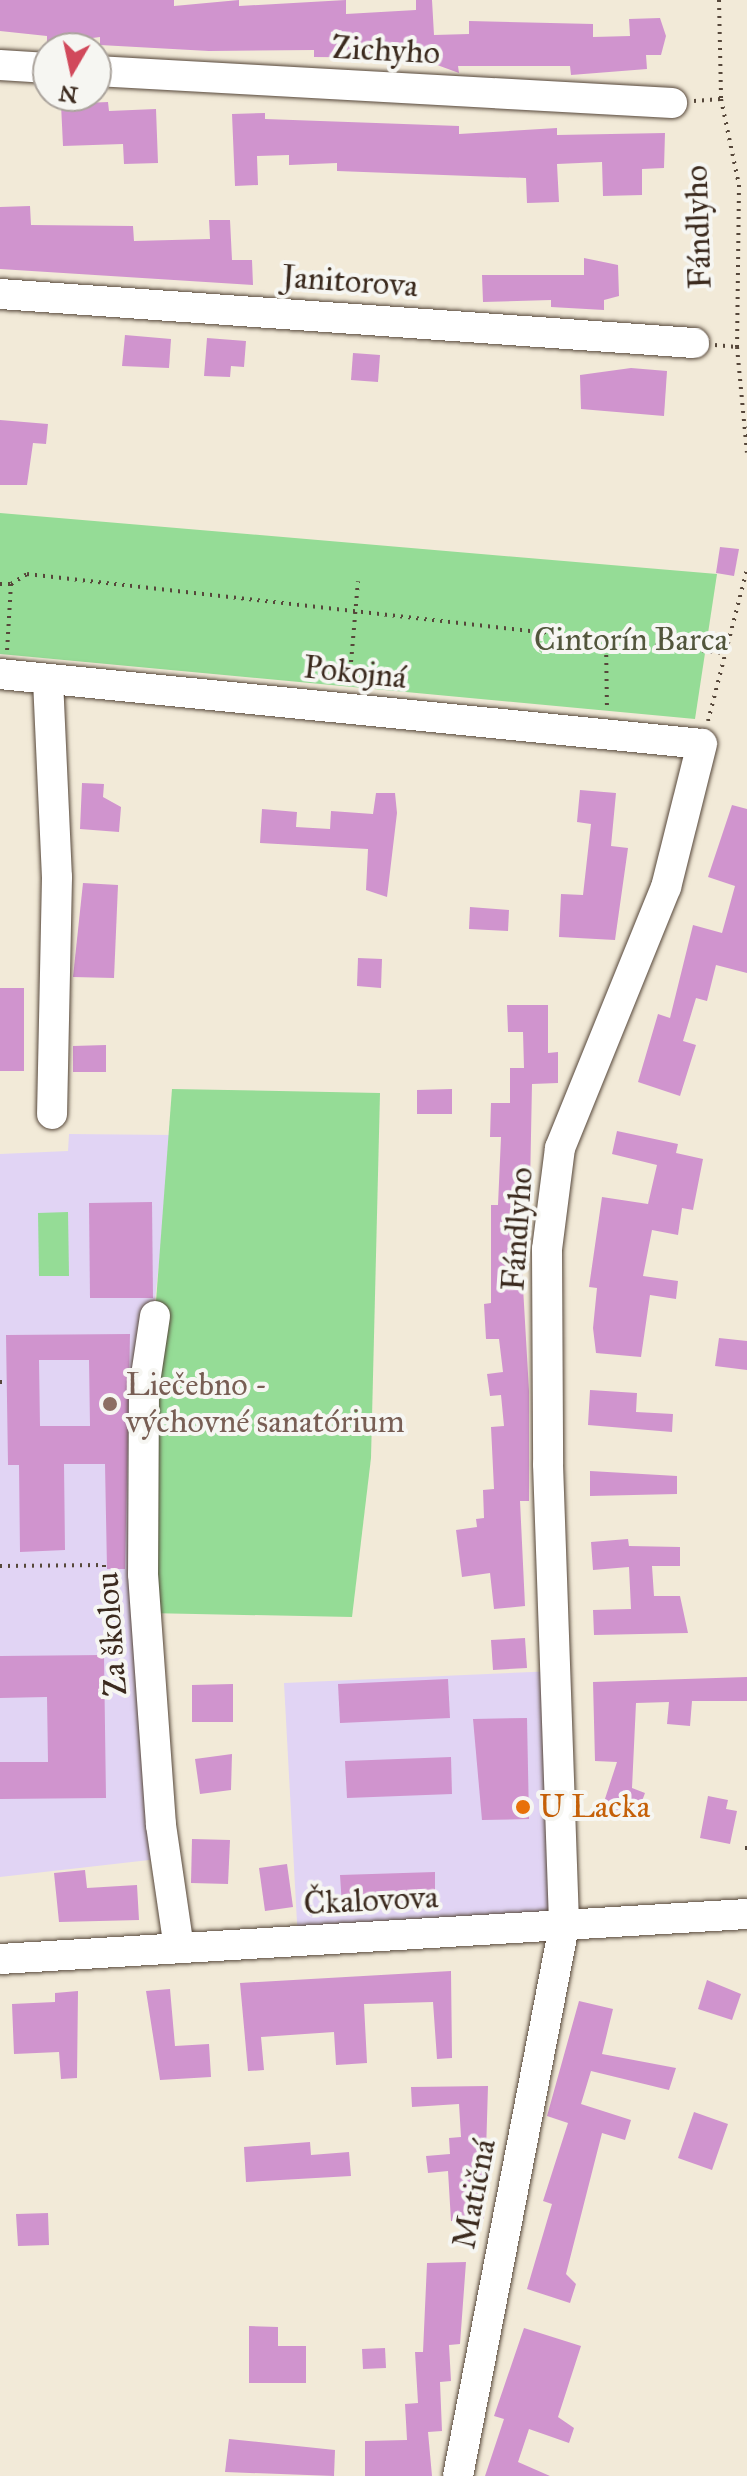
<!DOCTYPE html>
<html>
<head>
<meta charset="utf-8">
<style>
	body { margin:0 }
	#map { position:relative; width:747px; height:2476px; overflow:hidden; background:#f2ead8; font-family:"IM FELL Great Primer",serif }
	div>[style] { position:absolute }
	.built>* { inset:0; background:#e1d4f4 }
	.green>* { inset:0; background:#95dc96 }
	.building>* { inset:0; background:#d094ce }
	.path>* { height:4px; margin-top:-2px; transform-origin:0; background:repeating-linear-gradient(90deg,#56473a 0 2px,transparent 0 8px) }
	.roads { filter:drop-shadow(0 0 2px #56473a) drop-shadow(0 0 2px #56473a) }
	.minor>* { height:30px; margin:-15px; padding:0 15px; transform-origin:15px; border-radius:15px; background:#fff }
	.dots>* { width:22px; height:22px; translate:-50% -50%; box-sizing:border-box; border:4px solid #f6f6f2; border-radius:50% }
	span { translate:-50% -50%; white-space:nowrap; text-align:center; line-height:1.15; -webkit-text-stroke:8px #f6f6f2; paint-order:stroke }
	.street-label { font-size:32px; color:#3b2a1e }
	.park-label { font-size:32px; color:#52563c }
	.education-label { font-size:32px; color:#785e54 }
	.left { translate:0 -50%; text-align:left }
	.food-label { font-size:32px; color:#c56008 }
	.north { position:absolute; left:32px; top:32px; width:80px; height:80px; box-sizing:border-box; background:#f6f6f2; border:2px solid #aba49d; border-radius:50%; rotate:189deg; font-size:22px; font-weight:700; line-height:32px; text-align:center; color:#3b2a1e }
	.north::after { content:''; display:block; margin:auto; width:28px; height:36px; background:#d1495b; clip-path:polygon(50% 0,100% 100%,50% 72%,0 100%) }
</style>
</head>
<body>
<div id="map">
	<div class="built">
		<div style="clip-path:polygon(69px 1134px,173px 1135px,152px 1327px,167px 1858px,0 1877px,0 1154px,68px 1151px)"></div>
		<div style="clip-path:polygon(556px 1671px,564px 1926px,298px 1941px,284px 1683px)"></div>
	</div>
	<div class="green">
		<div style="clip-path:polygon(0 513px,717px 574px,695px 719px,0 654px)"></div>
		<div style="clip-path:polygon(172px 1089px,380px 1093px,371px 1458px,352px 1617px,147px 1613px,155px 1315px)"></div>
		<div style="clip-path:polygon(68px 1212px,69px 1276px,39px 1276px,38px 1213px)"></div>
	</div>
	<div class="building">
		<div style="clip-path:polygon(0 0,174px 0,174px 6px,239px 0,239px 6px,346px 0,346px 14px,416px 10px,416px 0,432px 0,434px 35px,469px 34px,469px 21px,593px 24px,593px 37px,630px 36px,629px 19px,660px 18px,666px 36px,661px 55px,646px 55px,647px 69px,571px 75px,570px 66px,458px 66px,459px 73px,418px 58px,314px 57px,314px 50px,209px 51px,100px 45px,100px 37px,47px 44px,47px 36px,0 31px)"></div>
		<div style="clip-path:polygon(108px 102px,109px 111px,156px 109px,158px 163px,124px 164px,123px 144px,63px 146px,61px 104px)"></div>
		<div style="clip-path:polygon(265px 113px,265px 119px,459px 126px,459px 134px,557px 128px,557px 135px,665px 133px,664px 168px,642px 169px,642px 195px,603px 196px,602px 162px,557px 164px,559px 202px,527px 203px,526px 178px,337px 171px,337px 163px,289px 165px,289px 155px,257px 156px,258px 185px,235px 186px,232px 114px)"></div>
		<div style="clip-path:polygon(30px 206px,31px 225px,133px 226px,134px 241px,210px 239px,209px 220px,230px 220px,232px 260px,252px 260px,253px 285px,0 269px,0 207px)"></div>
		<div style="clip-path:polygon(584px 258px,618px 265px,619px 296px,604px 300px,604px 310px,551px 307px,551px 300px,483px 302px,482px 275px,584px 275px)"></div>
		<div style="clip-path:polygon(125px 335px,171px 339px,169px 368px,122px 366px)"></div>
		<div style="clip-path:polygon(207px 338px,246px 341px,244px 367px,231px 366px,230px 377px,204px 376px)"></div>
		<div style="clip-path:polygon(353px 353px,380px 355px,378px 382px,351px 380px)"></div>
		<div style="clip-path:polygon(631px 368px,667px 371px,664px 416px,581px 409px,580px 375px)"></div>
		<div style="clip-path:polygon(0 420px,48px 424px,46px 444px,33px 443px,27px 485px,0 485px)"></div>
		<div style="clip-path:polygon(720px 547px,739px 549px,734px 576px,716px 573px)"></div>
		<div style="clip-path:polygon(82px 783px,104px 784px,103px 797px,121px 807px,119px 832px,80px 829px)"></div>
		<div style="clip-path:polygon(580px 790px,616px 793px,611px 846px,628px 848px,615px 940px,559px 937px,561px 894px,583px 895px,591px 824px,577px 822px)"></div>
		<div style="clip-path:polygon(376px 793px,395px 793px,397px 813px,387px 897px,366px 890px,368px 849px,260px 843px,262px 809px,297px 812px,296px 827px,330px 829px,331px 811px,373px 814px)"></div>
		<div style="clip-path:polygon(732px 805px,747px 809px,747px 973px,716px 965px,707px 1001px,696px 998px,683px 1041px,696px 1045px,680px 1096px,638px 1082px,658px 1014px,670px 1018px,693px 925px,722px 933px,735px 886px,708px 877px)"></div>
		<div style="clip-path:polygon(83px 883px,118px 885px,114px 978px,73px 977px)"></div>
		<div style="clip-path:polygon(470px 907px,509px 910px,508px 931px,469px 929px)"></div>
		<div style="clip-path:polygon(358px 958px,382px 959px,381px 988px,357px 986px)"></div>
		<div style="clip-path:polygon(0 988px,24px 988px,24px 1071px,0 1071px)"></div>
		<div style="clip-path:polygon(507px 1005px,548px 1005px,548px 1053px,558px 1052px,558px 1083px,532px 1084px,530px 1187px,526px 1235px,520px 1235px,529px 1391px,529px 1501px,520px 1501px,525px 1606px,494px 1609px,490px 1573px,462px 1577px,456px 1530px,477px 1527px,476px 1519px,484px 1518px,483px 1490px,494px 1489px,491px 1427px,504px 1426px,501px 1395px,490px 1396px,487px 1374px,503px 1372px,499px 1339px,486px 1339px,484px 1304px,491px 1303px,491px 1205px,498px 1205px,501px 1137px,490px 1137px,491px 1103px,510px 1103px,510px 1068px,524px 1068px,523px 1032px,508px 1032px)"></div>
		<div style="clip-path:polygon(106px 1045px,106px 1072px,73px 1072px,73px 1046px)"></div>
		<div style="clip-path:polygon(452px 1089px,452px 1114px,417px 1114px,417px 1090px)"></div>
		<div style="clip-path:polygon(617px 1131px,678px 1144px,676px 1153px,703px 1159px,693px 1210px,682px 1208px,678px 1235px,652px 1230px,643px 1276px,678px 1281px,676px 1299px,650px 1295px,641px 1357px,596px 1353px,593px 1328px,597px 1288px,589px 1287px,602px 1197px,648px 1204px,657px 1165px,612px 1154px)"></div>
		<div style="clip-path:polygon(152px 1202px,153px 1298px,90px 1298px,89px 1203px)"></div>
		<div style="clip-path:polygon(evenodd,130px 1334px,125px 1569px,107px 1569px,105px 1464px,64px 1464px,65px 1550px,20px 1552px,19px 1465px,8px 1465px,6px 1335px,130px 1334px,39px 1360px,89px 1360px,90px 1426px,40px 1426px,39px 1360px)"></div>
		<div style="clip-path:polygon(719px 1338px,747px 1341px,747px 1370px,715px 1366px)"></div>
		<div style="clip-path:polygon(590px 1390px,637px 1393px,636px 1412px,673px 1414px,672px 1432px,588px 1425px)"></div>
		<div style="clip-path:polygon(590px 1471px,677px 1476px,677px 1494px,590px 1496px)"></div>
		<div style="clip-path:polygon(628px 1539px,629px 1546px,680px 1547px,680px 1566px,652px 1566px,654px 1596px,680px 1596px,688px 1633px,594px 1635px,593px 1610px,631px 1609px,629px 1567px,593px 1570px,591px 1542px)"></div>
		<div style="clip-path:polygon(525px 1638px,527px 1668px,493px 1670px,491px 1640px)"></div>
		<div style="clip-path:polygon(104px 1655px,106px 1798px,0 1799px,0 1762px,48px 1762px,47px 1697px,0 1698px,0 1656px)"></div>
		<div style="clip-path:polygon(747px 1677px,747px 1701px,692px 1701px,690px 1726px,667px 1724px,669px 1702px,636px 1703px,632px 1788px,645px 1793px,635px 1820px,602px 1808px,617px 1762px,595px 1761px,593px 1682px)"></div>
		<div style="clip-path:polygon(448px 1679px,450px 1718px,340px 1723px,338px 1684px)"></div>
		<div style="clip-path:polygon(233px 1684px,233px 1722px,192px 1722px,192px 1685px)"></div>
		<div style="clip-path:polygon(527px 1718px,529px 1819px,482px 1820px,473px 1719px)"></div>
		<div style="clip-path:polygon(232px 1754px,231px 1790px,200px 1794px,195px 1759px)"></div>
		<div style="clip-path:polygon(451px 1757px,452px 1794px,347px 1798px,345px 1761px)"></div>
		<div style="clip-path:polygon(708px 1796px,728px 1800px,726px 1809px,737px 1811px,730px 1844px,700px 1838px)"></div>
		<div style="clip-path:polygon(192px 1839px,230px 1840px,228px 1884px,191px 1883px)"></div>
		<div style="clip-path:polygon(287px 1864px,293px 1907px,265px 1911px,259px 1868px)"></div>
		<div style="clip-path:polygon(85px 1870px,87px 1888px,137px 1885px,139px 1920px,59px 1922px,54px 1873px)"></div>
		<div style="clip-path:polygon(435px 1872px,435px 1892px,426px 1892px,426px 1901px,342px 1906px,340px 1875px)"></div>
		<div style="clip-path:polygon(451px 1971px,452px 2058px,437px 2059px,433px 2002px,364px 2004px,367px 2063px,336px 2065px,334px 2032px,261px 2037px,264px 2070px,248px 2071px,240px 1983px)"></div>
		<div style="clip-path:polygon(707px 1980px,741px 1994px,732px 2020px,698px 2009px)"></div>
		<div style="clip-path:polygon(170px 1989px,175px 2046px,209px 2044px,211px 2077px,160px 2080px,146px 1991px)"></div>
		<div style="clip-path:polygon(78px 1991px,77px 2078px,61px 2079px,59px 2052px,14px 2054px,12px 2004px,55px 2002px,55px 1993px)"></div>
		<div style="clip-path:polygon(579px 2001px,613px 2009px,602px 2054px,676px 2068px,669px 2090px,591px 2071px,581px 2104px,631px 2120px,625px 2140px,602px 2133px,566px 2274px,576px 2284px,570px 2303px,527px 2289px,552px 2204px,543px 2201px,568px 2123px,547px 2116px)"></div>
		<div style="clip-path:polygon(488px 2086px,484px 2219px,451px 2221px,448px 2171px,428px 2173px,426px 2156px,450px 2154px,449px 2138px,461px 2137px,459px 2104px,412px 2107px,411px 2087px)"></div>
		<div style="clip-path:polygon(694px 2112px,728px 2124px,712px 2170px,678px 2158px)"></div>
		<div style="clip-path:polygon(310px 2142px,311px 2155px,349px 2152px,351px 2176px,246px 2182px,244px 2147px)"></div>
		<div style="clip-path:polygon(48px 2213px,49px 2245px,18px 2246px,16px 2214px)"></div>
		<div style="clip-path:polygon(466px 2262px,460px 2344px,449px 2345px,451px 2381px,440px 2382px,442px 2431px,428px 2432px,432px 2476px,365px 2476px,365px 2441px,407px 2440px,405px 2404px,418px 2403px,415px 2352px,423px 2352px,427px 2263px)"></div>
		<div style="clip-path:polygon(249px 2326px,278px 2327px,278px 2346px,306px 2346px,306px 2383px,249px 2383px)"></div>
		<div style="clip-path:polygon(524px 2328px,581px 2346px,558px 2417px,574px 2428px,569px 2443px,529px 2429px,518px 2462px,550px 2476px,485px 2476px,504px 2419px,494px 2416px)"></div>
		<div style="clip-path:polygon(385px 2348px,386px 2368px,363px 2369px,362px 2349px)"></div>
		<div style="clip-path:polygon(229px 2439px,335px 2450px,334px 2476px,225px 2472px)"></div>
	</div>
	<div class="path">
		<div style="left:719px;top:0;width:99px;rotate:88.8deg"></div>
		<div style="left:721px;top:99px;width:88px;rotate:78.2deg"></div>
		<div style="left:739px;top:185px;width:162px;rotate:90.7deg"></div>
		<div style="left:737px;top:347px;width:106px;rotate:84.6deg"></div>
		<div style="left:694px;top:101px;width:27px;rotate:-4deg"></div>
		<div style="left:715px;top:345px;width:22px;rotate:5deg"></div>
		<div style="left:0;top:584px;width:11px"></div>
		<div style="left:11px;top:584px;width:67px;rotate:93.4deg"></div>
		<div style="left:11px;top:584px;width:19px;rotate:-32deg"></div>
		<div style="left:27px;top:574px;width:701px;rotate:6.47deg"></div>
		<div style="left:606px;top:639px;width:72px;rotate:89.2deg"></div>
		<div style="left:349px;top:686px;width:105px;rotate:-85.1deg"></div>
		<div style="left:708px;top:721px;width:157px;rotate:-75.6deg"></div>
		<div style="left:0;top:1382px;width:7px"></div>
		<div style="left:0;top:1566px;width:104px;rotate:-0.6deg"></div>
		<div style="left:104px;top:1565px;width:10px;rotate:90deg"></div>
		<div style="left:104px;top:1575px;width:16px"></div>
		<div style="left:745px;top:1848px;width:2px"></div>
	</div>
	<div class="roads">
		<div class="minor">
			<div style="left:0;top:65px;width:48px;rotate:3.6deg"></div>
			<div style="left:96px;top:71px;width:577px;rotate:3.18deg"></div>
			<div style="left:0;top:294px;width:696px;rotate:4.04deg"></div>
			<div style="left:0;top:674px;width:705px;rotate:5.69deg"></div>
			<div style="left:702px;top:744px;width:147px;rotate:104.1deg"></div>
			<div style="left:666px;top:887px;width:282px;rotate:112.1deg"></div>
			<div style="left:560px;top:1148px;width:102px;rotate:97.3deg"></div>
			<div style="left:547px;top:1249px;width:215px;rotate:89.7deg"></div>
			<div style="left:548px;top:1464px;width:462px;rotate:88deg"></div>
			<div style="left:564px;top:1926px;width:560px;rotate:100.91deg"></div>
			<div style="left:48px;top:680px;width:197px;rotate:87.4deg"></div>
			<div style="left:57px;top:877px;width:237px;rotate:91.2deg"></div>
			<div style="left:155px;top:1316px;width:74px;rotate:98.6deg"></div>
			<div style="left:144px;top:1389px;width:185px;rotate:90.3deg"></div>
			<div style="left:143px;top:1574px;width:252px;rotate:85.9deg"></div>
			<div style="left:161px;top:1825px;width:124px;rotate:81.7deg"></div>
			<div style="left:0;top:1959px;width:748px;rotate:-3.45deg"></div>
		</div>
	</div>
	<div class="dots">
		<div style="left:110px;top:1404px;background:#8d6e63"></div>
		<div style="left:523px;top:1807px;background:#e8710a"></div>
	</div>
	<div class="street-label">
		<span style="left:386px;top:51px;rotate:3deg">Zichyho</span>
		<span style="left:699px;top:227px;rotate:-92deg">Fándlyho</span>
		<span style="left:350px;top:282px;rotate:4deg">Janitorova</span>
		<span style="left:355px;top:673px;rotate:6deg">Pokojná</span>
		<span style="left:518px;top:1229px;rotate:-86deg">Fándlyho</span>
		<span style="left:112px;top:1634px;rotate:-94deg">Za školou</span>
		<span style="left:371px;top:1901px;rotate:-3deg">Čkalovova</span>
		<span style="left:475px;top:2194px;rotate:-79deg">Matičná</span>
	</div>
	<div class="park-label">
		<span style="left:631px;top:640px">Cintorín Barca</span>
	</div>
	<div class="education-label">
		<span class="left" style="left:126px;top:1404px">Liečebno -<br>výchovné sanatórium</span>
	</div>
	<div class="food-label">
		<span class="left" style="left:539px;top:1807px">U Lacka</span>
	</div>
	<div class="north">N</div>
</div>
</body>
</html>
